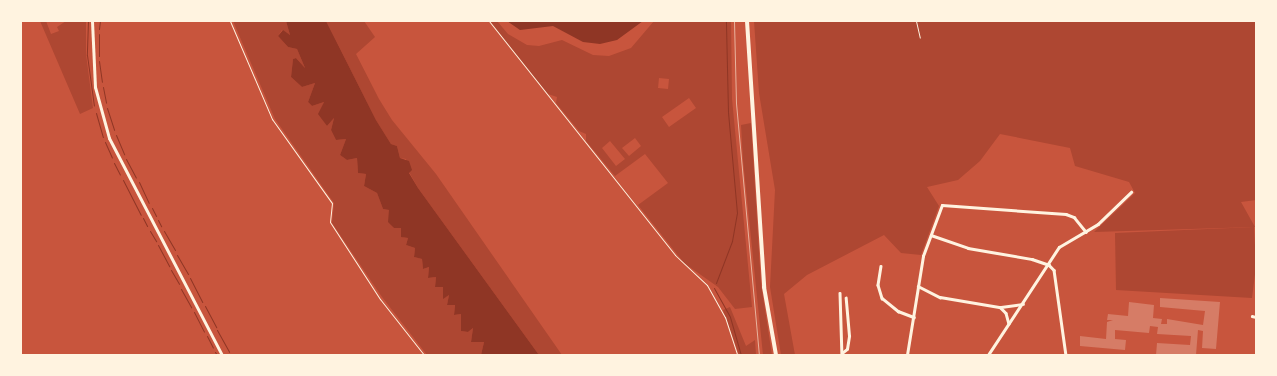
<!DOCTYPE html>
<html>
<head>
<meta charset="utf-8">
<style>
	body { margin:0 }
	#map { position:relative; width:1277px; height:376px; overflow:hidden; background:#c8553d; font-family:"Space Grotesk",sans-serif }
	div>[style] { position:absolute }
	.green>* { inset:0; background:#ae4732 }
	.water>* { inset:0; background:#8f3625 }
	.stream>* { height:1px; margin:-0.5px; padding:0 0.5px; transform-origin:0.5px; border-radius:0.5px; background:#8f3625 }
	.building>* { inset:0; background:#d67c66 }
	.path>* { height:1px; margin:-0.5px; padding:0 0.5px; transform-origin:0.5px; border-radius:0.5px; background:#fff3e0 }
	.minor>* { height:2.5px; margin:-1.25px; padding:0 1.25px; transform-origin:1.25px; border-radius:1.25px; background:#fff3e0 }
	.tertiary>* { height:3px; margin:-1.5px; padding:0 1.5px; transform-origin:1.5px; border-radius:1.5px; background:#fff3e0 }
	.primary>* { height:4px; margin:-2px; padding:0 2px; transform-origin:2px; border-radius:2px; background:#fff3e0 }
	.rail>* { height:1px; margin:-0.5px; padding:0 0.5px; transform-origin:0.5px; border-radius:0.5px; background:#e9b49f }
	span { translate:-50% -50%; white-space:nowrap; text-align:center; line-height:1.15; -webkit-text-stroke:4px #fff3e0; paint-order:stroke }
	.frame { position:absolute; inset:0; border:22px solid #fff3e0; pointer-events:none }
</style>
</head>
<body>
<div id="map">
	<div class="green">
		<div style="clip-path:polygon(40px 21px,46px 21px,51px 34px,59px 31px,57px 27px,66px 21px,86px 21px,86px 54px,93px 108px,80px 114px)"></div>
		<div style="clip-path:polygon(233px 21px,286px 21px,290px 35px,282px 30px,278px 36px,288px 47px,297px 49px,305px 68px,296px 58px,293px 59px,291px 77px,302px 87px,315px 83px,308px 102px,312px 106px,324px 102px,319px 114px,327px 126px,334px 118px,331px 130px,336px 140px,346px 139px,340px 155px,347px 160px,357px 158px,358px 173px,366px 174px,364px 186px,377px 193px,383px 209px,389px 210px,389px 222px,394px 228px,401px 228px,402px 237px,408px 238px,406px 245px,415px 248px,414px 257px,422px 259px,423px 269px,429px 267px,428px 278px,436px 277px,435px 287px,443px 287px,443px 298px,449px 295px,447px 305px,455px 304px,454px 315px,461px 314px,461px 331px,468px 332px,473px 328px,471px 342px,484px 342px,481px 355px,427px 355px,382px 297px,332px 223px,334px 203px,275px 119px)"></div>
		<div style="clip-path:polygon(326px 21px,364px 21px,375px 37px,356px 54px,379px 99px,392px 120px,436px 174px,562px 355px,539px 355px,418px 188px,409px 172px,406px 159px,400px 158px,397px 146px,391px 144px,376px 120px)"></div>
		<div style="clip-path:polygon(evenodd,490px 21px,497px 21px,508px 34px,527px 45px,539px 46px,562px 40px,593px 55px,609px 56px,631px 48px,654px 21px,731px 21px,732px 99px,752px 307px,735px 309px,718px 287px,684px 263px,638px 205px,668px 183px,645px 154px,615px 176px,586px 141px,586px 134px,579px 131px,556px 103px,557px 97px,548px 94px,490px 21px,659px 78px,669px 79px,668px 89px,658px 88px,659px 78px,490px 21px,689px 98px,696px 108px,669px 127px,662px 117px,689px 98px,490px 21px,635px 138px,641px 146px,629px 156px,622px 148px,635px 138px,490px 21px,610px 141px,625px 159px,616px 166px,602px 148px,610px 141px)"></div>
		<div style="clip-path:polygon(754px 21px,1256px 21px,1256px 200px,1241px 202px,1255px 227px,1094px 232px,1135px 193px,1129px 182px,1075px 166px,1070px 148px,1000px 134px,980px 161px,958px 180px,927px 187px,939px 206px,921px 255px,901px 253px,884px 235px,807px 275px,784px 294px,795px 355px,781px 355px,770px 287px,775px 190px,759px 93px)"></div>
		<div style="clip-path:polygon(751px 123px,761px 284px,772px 355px,763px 355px,743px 160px,741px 125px)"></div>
		<div style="clip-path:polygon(1254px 227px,1256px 266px,1252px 298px,1116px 290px,1115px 233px)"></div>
		<div style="clip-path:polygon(730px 307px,746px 346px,755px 340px,756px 355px,739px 355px,723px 310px)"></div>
	</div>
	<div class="water">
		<div style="clip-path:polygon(286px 21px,326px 21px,376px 120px,391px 144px,397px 146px,400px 158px,409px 161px,412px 170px,409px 173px,418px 188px,539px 355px,481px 355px,484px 342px,471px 342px,473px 328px,468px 332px,461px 331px,461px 314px,454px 315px,455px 305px,447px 305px,449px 295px,443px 299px,443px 287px,435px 287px,436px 277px,428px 278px,429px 267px,423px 269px,422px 259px,414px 257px,415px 248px,406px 245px,408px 238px,401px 237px,401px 228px,394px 228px,388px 222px,389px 210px,383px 209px,377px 193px,364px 186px,366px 174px,358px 173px,357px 158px,347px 160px,340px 155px,346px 139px,336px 140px,331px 130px,334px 118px,327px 126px,318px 114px,324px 102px,312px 106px,308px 102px,315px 83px,302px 87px,291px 77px,293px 59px,296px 58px,305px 68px,297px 49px,288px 47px,278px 36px,283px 30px,290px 35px)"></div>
		<div style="clip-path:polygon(507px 21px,643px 21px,617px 40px,600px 44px,583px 42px,553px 26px,520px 30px)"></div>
	</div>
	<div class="stream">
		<div style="left:88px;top:21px;width:34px;rotate:92deg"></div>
		<div style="left:87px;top:55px;width:51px;rotate:82.2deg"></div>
		<div style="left:99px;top:29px;width:8px;rotate:-83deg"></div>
		<div style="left:99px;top:34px;width:22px;rotate:90deg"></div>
		<div style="left:99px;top:61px;width:21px;rotate:82deg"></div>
		<div style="left:103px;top:87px;width:16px;rotate:79deg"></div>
		<div style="left:107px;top:108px;width:23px;rotate:72deg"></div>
		<div style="left:96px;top:113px;width:25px;rotate:74deg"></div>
		<div style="left:116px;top:135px;width:21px;rotate:67deg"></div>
		<div style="left:105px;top:142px;width:17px;rotate:66deg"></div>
		<div style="left:126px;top:159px;width:21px;rotate:62deg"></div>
		<div style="left:114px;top:163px;width:13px;rotate:63deg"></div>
		<div style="left:123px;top:180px;width:39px;rotate:63deg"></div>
		<div style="left:139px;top:182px;width:23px;rotate:65deg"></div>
		<div style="left:152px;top:208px;width:9px;rotate:63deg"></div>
		<div style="left:143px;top:218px;width:9px;rotate:63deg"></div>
		<div style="left:158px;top:220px;width:7px;rotate:63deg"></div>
		<div style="left:150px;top:231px;width:12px;rotate:59deg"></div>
		<div style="left:164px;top:231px;width:22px;rotate:60deg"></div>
		<div style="left:158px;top:245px;width:24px;rotate:62deg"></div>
		<div style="left:177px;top:255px;width:22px;rotate:60deg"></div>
		<div style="left:171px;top:270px;width:16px;rotate:60deg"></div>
		<div style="left:190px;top:278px;width:27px;rotate:63deg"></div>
		<div style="left:716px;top:283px;width:45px;rotate:-69.1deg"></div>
		<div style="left:732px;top:241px;width:28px;rotate:-80deg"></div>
		<div style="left:737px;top:213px;width:101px;rotate:-95.1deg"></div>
		<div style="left:728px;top:112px;width:91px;rotate:-91.3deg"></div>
		<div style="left:714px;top:288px;width:33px;rotate:61deg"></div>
		<div style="left:730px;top:317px;width:40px;rotate:74deg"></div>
		<div style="left:181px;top:289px;width:21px;rotate:61deg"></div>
		<div style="left:205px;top:306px;width:24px;rotate:62deg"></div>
		<div style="left:194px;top:312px;width:22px;rotate:63deg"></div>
		<div style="left:217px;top:330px;width:25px;rotate:61deg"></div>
		<div style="left:207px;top:336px;width:13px;rotate:63deg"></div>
		<div style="left:215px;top:352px;width:4px;rotate:56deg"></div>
	</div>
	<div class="building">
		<div style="clip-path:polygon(1160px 298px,1220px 302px,1216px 349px,1202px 348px,1203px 331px,1198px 330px,1196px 355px,1156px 355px,1157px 343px,1190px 345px,1191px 336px,1157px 334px,1158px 327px,1150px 326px,1149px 333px,1115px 330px,1115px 339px,1126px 340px,1125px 350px,1080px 346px,1080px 336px,1106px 339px,1107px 322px,1113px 320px,1107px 320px,1108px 314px,1128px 316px,1129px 302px,1154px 305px,1153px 318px,1162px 319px,1161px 324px,1167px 324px,1167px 319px,1203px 325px,1205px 311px,1160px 307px)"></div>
	</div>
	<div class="path">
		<div style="left:230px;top:21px;width:107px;rotate:66.8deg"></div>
		<div style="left:272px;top:119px;width:103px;rotate:54.5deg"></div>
		<div style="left:332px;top:203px;width:19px;rotate:96deg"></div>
		<div style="left:330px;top:222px;width:92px;rotate:57deg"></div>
		<div style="left:380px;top:299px;width:71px;rotate:51.8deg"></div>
		<div style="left:489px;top:21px;width:299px;rotate:51.5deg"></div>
		<div style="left:675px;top:255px;width:44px;rotate:43.2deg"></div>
		<div style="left:707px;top:285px;width:37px;rotate:61deg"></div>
		<div style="left:725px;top:317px;width:40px;rotate:72deg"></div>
		<div style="left:916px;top:21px;width:17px;rotate:77deg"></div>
	</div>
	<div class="minor">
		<div style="left:931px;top:235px;width:39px;rotate:19deg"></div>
		<div style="left:968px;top:248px;width:65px;rotate:9.8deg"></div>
		<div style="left:1032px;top:259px;width:18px;rotate:19deg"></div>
		<div style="left:1049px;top:265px;width:7px;rotate:45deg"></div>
		<div style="left:1054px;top:270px;width:86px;rotate:82deg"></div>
		<div style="left:881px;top:266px;width:19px;rotate:99deg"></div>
		<div style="left:878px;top:285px;width:14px;rotate:73deg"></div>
		<div style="left:882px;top:298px;width:21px;rotate:39deg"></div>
		<div style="left:898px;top:311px;width:17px;rotate:21deg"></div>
		<div style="left:918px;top:286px;width:25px;rotate:27deg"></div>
		<div style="left:940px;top:297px;width:61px;rotate:9.5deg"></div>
		<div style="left:1000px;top:307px;width:8px;rotate:45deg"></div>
		<div style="left:1006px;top:313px;width:11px;rotate:75deg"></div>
		<div style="left:840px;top:293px;width:62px;rotate:88.2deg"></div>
		<div style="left:1001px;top:307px;width:22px;rotate:-8deg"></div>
		<div style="left:1252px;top:316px;width:4px;rotate:14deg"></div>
		<div style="left:842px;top:353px;width:6px;rotate:-39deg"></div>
		<div style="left:847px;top:349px;width:13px;rotate:-81deg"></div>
		<div style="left:849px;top:336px;width:38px;rotate:-95deg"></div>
		<div style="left:907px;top:355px;width:100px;rotate:-80.8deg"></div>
		<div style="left:923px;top:256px;width:54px;rotate:-69.6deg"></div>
		<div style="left:942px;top:205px;width:124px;rotate:4.2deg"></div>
		<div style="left:1066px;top:214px;width:9px;rotate:21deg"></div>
		<div style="left:1074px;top:217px;width:19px;rotate:51deg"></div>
		<div style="left:988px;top:355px;width:129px;rotate:-56.7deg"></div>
		<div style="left:1059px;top:247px;width:45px;rotate:-30.5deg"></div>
		<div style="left:1098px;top:224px;width:46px;rotate:-44.1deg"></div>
	</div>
	<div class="tertiary">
		<div style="left:92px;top:21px;width:66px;rotate:87.4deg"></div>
		<div style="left:95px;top:87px;width:53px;rotate:74.6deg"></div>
		<div style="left:109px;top:138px;width:245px;rotate:62.5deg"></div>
	</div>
	<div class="primary">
		<div style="left:747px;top:21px;width:267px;rotate:86.3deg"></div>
		<div style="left:764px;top:287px;width:69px;rotate:80deg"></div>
	</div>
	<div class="rail">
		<div style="left:734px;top:21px;width:82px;rotate:88.6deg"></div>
		<div style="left:736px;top:103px;width:253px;rotate:84.8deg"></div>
	</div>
	<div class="frame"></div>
</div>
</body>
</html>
